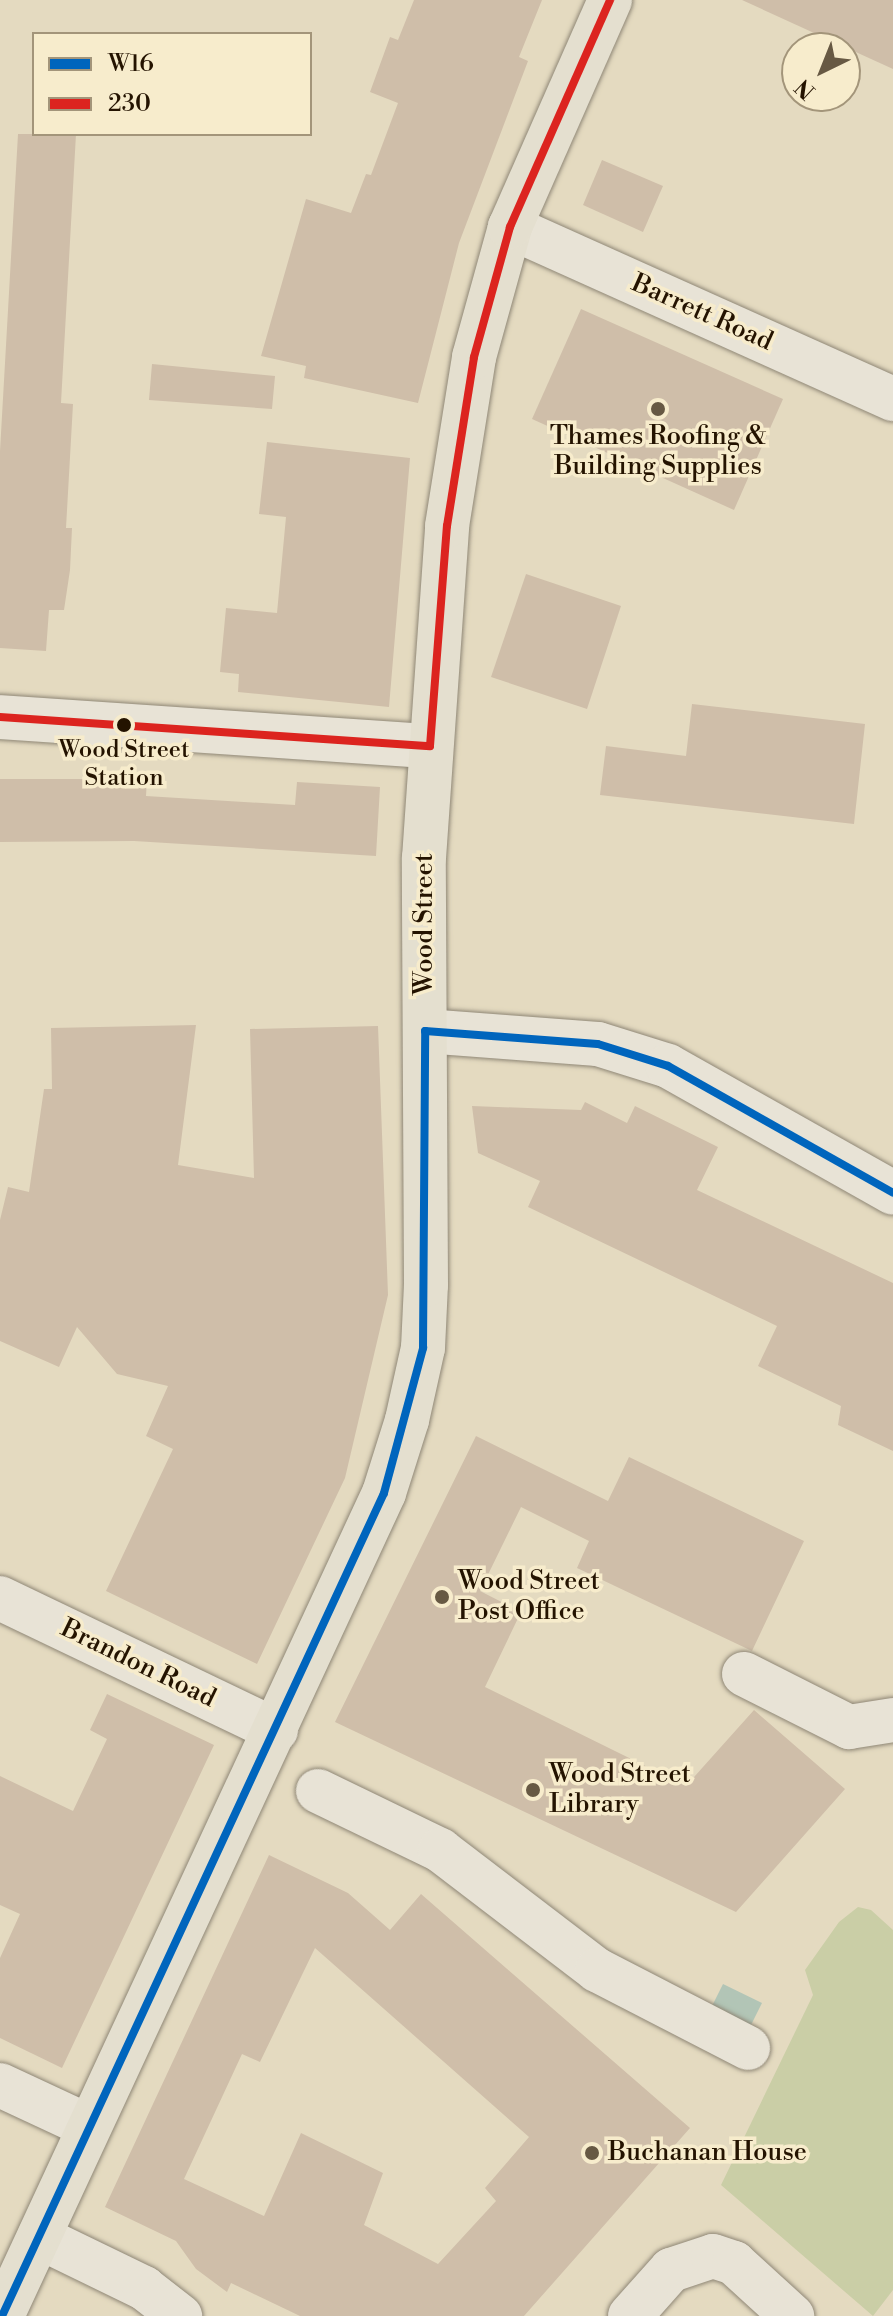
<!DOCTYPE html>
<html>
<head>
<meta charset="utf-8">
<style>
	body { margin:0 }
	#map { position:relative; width:893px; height:2316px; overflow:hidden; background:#e4dac0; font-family:"Libre Bodoni",serif }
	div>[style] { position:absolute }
	.green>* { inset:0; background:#cacea6 }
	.water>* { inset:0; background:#b2c5b6 }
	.building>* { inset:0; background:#cfbea9 }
	.roads { filter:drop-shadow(0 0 2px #8f8776) drop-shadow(0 0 2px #8f8776) }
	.minor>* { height:44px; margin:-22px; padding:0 22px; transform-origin:22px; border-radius:22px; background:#e8e3d6 }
	.major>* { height:44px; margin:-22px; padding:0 22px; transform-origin:22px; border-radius:22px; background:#e4dfcf }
	.bus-1>* { height:8px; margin:-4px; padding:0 4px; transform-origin:4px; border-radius:4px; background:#0065bd }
	.bus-2>* { height:8px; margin:-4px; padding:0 4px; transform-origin:4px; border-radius:4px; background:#dc241f }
	.dots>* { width:22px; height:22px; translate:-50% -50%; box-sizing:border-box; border:4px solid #f7eccc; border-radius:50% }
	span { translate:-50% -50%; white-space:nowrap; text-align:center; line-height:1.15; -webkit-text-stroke:7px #f7eccc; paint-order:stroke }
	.bus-label { font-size:24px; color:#241300 }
	.street-label { font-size:26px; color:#241300 }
	.poi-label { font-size:26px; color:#241300 }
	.left { translate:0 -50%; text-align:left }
	.legend { position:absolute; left:32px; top:32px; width:280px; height:104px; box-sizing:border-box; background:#f7eccc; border:2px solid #a3957a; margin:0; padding:10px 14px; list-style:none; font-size:24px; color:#241300 }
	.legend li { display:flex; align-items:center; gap:16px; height:40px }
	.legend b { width:40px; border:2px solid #a3957a }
	.north { position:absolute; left:781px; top:32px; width:80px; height:80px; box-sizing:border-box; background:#f7eccc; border:2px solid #a3957a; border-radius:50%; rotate:223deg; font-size:22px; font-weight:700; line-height:32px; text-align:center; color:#241300 }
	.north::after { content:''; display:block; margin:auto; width:28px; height:36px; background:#675943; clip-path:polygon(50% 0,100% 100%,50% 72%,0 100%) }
</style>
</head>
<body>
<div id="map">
	<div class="green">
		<div style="clip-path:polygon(858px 1907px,871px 1910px,893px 1930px,893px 2290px,873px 2316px,721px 2185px,813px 1995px,805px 1970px,839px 1922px)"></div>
	</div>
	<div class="water">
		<div style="clip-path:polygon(723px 1984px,762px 2003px,744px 2039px,705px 2020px)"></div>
	</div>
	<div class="building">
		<div style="clip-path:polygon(414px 0,542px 0,519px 57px,528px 61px,459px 243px,418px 403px,304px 378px,306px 366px,261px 356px,306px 199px,351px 213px,366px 174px,371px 175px,398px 103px,370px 92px,390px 37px,398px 40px)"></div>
		<div style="clip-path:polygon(742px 0,893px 0,893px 69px)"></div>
		<div style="clip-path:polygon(18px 134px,76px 134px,61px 403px,73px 404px,66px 528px,72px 528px,70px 570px,64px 610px,49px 610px,46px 651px,0 648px,0 451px)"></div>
		<div style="clip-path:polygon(602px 160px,663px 186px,643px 232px,583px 205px)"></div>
		<div style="clip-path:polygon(581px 309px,783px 399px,734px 510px,532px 419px)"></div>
		<div style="clip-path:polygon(152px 364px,275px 376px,272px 409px,149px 400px)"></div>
		<div style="clip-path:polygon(267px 442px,410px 458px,389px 707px,238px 692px,239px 674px,220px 672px,226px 608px,277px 613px,286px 517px,259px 514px)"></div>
		<div style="clip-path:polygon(526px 574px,621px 606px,587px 709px,491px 677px)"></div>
		<div style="clip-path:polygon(692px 704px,865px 724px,854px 824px,600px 795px,606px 746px,686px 756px)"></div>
		<div style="clip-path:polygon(0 779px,147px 779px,146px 796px,295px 805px,297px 782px,380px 787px,376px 856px,134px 841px,0 842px)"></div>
		<div style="clip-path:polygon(196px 1025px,178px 1165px,254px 1178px,250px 1029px,378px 1026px,388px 1295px,345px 1478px,257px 1664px,106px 1591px,173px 1449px,146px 1436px,168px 1386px,117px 1374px,77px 1327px,59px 1367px,0 1341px,0 1220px,8px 1187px,29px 1192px,44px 1089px,52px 1089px,51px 1028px)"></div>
		<div style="clip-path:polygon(585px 1102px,627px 1123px,635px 1106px,718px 1147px,697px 1190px,893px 1283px,893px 1451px,838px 1425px,841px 1406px,758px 1366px,777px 1326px,528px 1207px,540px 1181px,478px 1153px,472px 1106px,581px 1110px)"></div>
		<div style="clip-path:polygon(476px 1436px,608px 1501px,629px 1457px,804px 1541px,752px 1651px,577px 1568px,589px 1541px,521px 1507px,480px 1591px,521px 1612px,485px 1687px,686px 1786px,754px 1710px,845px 1789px,736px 1912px,335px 1722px)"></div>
		<div style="clip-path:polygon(107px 1694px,214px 1745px,62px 2068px,0 2038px,0 1958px,20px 1914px,0 1905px,0 1776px,73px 1811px,107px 1739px,90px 1730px)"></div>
		<div style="clip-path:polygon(evenodd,269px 1855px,348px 1893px,390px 1930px,421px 1894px,690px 2128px,524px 2316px,300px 2316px,231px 2283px,227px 2292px,196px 2269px,176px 2241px,105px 2207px,269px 1855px,315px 1948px,529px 2137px,485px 2188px,496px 2201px,438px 2264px,364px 2225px,383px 2173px,301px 2133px,264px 2216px,184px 2179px,242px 2054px,260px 2062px,315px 1948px)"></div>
	</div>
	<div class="roads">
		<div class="minor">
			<div style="left:510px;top:227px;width:420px;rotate:24.2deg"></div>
			<div style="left:0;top:717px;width:431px;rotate:3.9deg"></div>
			<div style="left:425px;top:1031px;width:173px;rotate:4.3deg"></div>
			<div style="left:598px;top:1044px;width:73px;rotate:17.4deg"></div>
			<div style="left:668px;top:1066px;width:258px;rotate:29.4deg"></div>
			<div style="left:0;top:1598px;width:306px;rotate:25.6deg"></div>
			<div style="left:744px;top:1674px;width:118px;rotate:26.8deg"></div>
			<div style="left:849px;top:1727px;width:45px;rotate:-9deg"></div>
			<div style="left:318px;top:1791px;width:136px;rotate:25.8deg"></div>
			<div style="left:440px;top:1850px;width:198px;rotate:37.4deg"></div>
			<div style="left:597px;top:1970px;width:170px;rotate:27.3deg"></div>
			<div style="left:0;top:2085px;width:97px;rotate:25deg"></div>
			<div style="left:39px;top:2237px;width:117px;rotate:25.9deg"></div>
			<div style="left:144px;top:2288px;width:46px;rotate:37.9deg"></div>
			<div style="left:630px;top:2316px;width:62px;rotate:-48.3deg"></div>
			<div style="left:671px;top:2270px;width:44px;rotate:-18.4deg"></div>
			<div style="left:713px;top:2256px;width:22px;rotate:18deg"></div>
			<div style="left:734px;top:2263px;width:79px;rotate:42.4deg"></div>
		</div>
		<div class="major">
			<div style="left:2px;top:2316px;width:907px;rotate:-65.1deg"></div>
			<div style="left:384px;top:1493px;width:77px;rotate:-72.5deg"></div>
			<div style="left:407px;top:1420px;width:74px;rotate:-77.5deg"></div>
			<div style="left:423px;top:1348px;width:63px;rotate:-87.3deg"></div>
			<div style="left:426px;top:1285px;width:427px;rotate:-90.3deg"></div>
			<div style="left:424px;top:858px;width:333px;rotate:-86deg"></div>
			<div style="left:447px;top:526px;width:171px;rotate:-80.9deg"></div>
			<div style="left:474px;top:357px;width:135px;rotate:-74.5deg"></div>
			<div style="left:510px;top:227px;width:248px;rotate:-66.2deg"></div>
		</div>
	</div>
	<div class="bus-1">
		<div style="left:425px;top:1031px;width:173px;rotate:4.3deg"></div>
		<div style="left:598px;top:1044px;width:73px;rotate:17.4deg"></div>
		<div style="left:668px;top:1066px;width:258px;rotate:29.4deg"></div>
		<div style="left:2px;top:2316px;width:907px;rotate:-65.1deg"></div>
		<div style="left:384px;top:1493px;width:150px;rotate:-74.9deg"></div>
		<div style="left:423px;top:1348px;width:317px;rotate:-89.6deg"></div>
	</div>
	<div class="bus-2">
		<div style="left:0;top:717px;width:431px;rotate:3.9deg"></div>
		<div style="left:430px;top:746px;width:221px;rotate:-85.6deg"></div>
		<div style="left:447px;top:526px;width:171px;rotate:-80.9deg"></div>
		<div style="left:474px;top:357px;width:135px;rotate:-74.5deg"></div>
		<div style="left:510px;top:227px;width:248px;rotate:-66.2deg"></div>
	</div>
	<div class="dots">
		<div style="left:658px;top:409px;background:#675943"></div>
		<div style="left:124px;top:725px;background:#241300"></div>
		<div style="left:442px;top:1597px;background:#675943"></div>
		<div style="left:533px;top:1790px;background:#675943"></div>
		<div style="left:592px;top:2153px;background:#675943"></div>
	</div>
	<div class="bus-label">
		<span style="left:124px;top:765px">Wood Street<br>Station</span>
	</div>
	<div class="street-label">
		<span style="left:702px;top:313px;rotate:24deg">Barrett Road</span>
		<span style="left:425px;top:924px;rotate:-90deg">Wood Street</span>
		<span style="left:138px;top:1664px;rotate:26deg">Brandon Road</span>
	</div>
	<div class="poi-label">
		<span style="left:658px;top:452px">Thames Roofing &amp;<br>Building Supplies</span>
		<span class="left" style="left:458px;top:1597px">Wood Street<br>Post Office</span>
		<span class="left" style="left:549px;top:1790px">Wood Street<br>Library</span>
		<span class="left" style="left:608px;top:2153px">Buchanan House</span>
	</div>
	<ul class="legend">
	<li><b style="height:10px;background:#0065bd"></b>W16</li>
	<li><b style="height:10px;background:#dc241f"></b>230</li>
	</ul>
	<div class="north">N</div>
</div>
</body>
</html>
